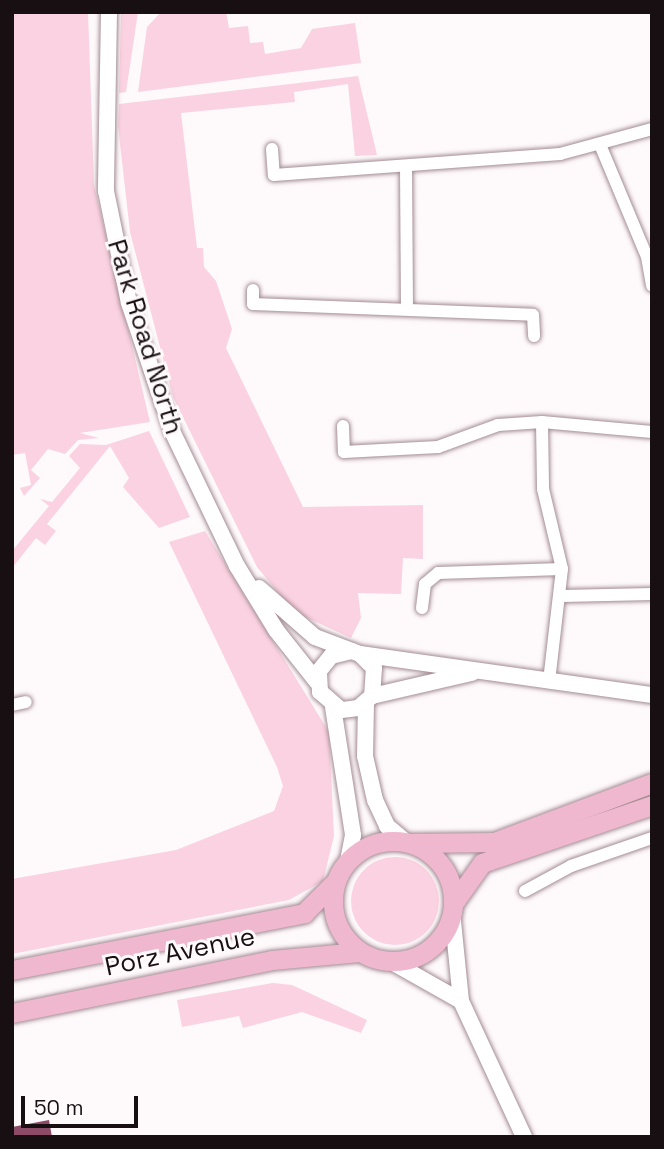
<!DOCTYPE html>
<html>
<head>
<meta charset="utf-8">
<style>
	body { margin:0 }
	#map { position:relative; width:664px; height:1149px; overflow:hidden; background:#fef9fb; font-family:"Space Grotesk",sans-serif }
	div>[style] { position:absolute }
	.green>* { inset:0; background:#fbd2e1 }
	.round { border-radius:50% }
	.building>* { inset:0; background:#8e4b68 }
	.roads { filter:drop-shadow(0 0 2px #a38c94) drop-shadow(0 0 2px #a38c94) }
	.minor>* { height:12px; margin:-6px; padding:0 6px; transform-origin:6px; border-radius:6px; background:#fff }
	.tertiary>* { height:16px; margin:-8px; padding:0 8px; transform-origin:8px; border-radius:8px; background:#fff }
	.primary>* { height:19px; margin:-9.5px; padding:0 9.5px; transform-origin:9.5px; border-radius:9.5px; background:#efb8cf }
	.primary>.ring { margin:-9.5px; padding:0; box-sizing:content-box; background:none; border:19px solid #efb8cf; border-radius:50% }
	span { translate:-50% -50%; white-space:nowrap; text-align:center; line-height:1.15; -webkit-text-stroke:6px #fef9fb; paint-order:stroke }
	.street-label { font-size:26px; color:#170f12 }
	.frame { position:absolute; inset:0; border:14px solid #170f12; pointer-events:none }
	.scale { position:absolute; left:21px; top:1096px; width:117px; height:32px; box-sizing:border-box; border:4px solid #170f12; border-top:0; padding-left:9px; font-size:21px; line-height:24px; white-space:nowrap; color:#170f12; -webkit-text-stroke:5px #fef9fb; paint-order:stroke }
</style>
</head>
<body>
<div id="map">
	<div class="green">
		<div style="clip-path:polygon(12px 12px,88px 12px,94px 185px,150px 422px,80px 433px,99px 438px,78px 440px,65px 454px,48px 449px,31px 470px,40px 478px,24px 496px,20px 488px,31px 485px,25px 453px,12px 455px)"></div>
		<div style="clip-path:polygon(121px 12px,138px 12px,126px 92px,119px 93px)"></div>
		<div style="clip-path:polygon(161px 12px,226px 12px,229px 28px,248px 26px,250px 43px,263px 42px,265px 54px,301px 48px,312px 29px,355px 23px,361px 63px,138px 92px,147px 27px)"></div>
		<div style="clip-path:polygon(358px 76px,377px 155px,355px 156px,348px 84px,294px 92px,295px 102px,181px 113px,197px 248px,203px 248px,204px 267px,216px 281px,232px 329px,226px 348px,303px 507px,423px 505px,423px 559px,403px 558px,401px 594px,358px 593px,361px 618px,351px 638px,294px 612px,257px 567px,173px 397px,130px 232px,118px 126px,119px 104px)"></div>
		<div style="clip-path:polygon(149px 431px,190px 517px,159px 528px,123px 487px,129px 478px,110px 446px,47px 524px,56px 531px,45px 545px,36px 538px,12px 568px,12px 551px,49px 506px,40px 499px,52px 502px,80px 468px,69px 456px,80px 444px,106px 445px)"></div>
		<div style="clip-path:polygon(205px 531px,329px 732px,334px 836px,323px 881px,289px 900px,12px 954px,12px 879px,176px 850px,274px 811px,283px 786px,277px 767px,169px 542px)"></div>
		<div class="round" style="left:351px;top:857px;width:88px;height:88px"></div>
		<div style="clip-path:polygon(273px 983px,292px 985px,367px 1020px,361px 1033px,302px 1012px,243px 1028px,239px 1016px,182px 1027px,177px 1000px)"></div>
	</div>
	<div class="building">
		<div style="clip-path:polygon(49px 1120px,52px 1137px,12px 1137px,12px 1127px)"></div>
	</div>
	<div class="roads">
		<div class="minor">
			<div style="left:601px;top:147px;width:119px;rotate:67.3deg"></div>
			<div style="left:647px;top:257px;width:29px;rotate:80deg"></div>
			<div style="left:272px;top:149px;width:26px;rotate:86deg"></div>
			<div style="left:274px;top:175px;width:287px;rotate:-4.2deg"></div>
			<div style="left:560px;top:154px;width:95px;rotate:-15.2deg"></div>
			<div style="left:406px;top:167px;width:141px;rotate:89.6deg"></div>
			<div style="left:253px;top:290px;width:14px;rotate:90deg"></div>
			<div style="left:253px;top:304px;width:280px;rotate:2.2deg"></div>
			<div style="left:533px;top:315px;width:21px;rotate:87deg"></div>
			<div style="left:542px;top:422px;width:67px;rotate:89.1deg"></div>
			<div style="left:543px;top:489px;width:82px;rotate:76.6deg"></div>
			<div style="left:562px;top:569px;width:114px;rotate:96.6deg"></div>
			<div style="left:343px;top:426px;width:26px;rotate:88deg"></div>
			<div style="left:344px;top:452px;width:94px;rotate:-3deg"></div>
			<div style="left:438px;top:447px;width:64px;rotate:-20.1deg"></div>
			<div style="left:498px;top:425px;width:44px;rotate:-3.9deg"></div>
			<div style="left:542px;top:422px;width:110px;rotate:5.2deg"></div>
			<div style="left:562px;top:596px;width:90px;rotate:-1.3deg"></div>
			<div style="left:422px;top:608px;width:24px;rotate:-83deg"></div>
			<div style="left:425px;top:584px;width:17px;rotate:-40deg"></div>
			<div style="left:438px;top:573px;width:124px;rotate:-1.8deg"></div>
			<div style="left:12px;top:705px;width:14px;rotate:-12deg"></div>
			<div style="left:525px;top:891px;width:52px;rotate:-28.5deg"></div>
			<div style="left:571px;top:866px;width:86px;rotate:-19.1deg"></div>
		</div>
		<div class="tertiary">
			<div style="left:109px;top:12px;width:179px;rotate:91deg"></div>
			<div style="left:106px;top:191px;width:114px;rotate:78.4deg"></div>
			<div style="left:129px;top:303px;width:135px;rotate:71.4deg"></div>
			<div style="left:172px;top:431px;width:150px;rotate:64.3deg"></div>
			<div style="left:237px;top:566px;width:75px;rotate:58.6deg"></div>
			<div style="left:276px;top:630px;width:66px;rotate:51.7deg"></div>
			<div style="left:259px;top:588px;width:74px;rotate:41.2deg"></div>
			<div style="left:315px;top:637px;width:48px;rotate:20.7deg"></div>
			<div style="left:360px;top:654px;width:20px;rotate:45deg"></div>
			<div style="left:374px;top:668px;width:28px;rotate:94deg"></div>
			<div style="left:372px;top:696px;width:18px;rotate:139deg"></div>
			<div style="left:358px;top:708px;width:17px;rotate:173deg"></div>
			<div style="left:341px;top:710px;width:28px;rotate:-139deg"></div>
			<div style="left:320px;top:692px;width:21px;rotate:-93deg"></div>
			<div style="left:319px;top:671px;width:19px;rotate:-51deg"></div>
			<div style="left:331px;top:656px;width:21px;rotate:-14deg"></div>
			<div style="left:360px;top:654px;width:295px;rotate:8deg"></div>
			<div style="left:372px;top:696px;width:103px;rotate:-13deg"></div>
			<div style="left:366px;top:704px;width:52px;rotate:91.1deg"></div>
			<div style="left:365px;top:756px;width:45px;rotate:77.2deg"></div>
			<div style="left:375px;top:800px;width:29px;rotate:65deg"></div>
			<div style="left:387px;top:826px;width:25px;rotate:40deg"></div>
			<div style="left:333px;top:707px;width:130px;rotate:81.1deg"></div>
			<div style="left:353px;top:835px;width:26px;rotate:101deg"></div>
			<div style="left:452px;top:911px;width:90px;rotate:84.3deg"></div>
			<div style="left:461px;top:1001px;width:150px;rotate:65.1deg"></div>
			<div style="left:392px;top:962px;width:79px;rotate:29.5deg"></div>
		</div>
		<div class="primary">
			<div class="ring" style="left:333px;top:841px;width:101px;height:101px"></div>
			<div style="left:411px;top:843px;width:83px;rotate:-0.7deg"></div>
			<div style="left:494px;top:842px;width:169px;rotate:-20.5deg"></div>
			<div style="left:453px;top:904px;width:50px;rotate:-54.7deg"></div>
			<div style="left:482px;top:863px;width:180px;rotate:-18.8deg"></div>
			<div style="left:12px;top:970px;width:298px;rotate:-11deg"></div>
			<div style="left:304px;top:913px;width:44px;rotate:-45deg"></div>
			<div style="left:12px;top:1013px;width:265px;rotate:-11.5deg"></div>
			<div style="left:272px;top:960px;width:87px;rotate:-5.3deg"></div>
		</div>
	</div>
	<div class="street-label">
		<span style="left:145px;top:337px;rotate:73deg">Park Road North</span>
		<span style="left:180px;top:952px;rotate:-12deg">Porz Avenue</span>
	</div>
	<div class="frame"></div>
	<div class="scale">50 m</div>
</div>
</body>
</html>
